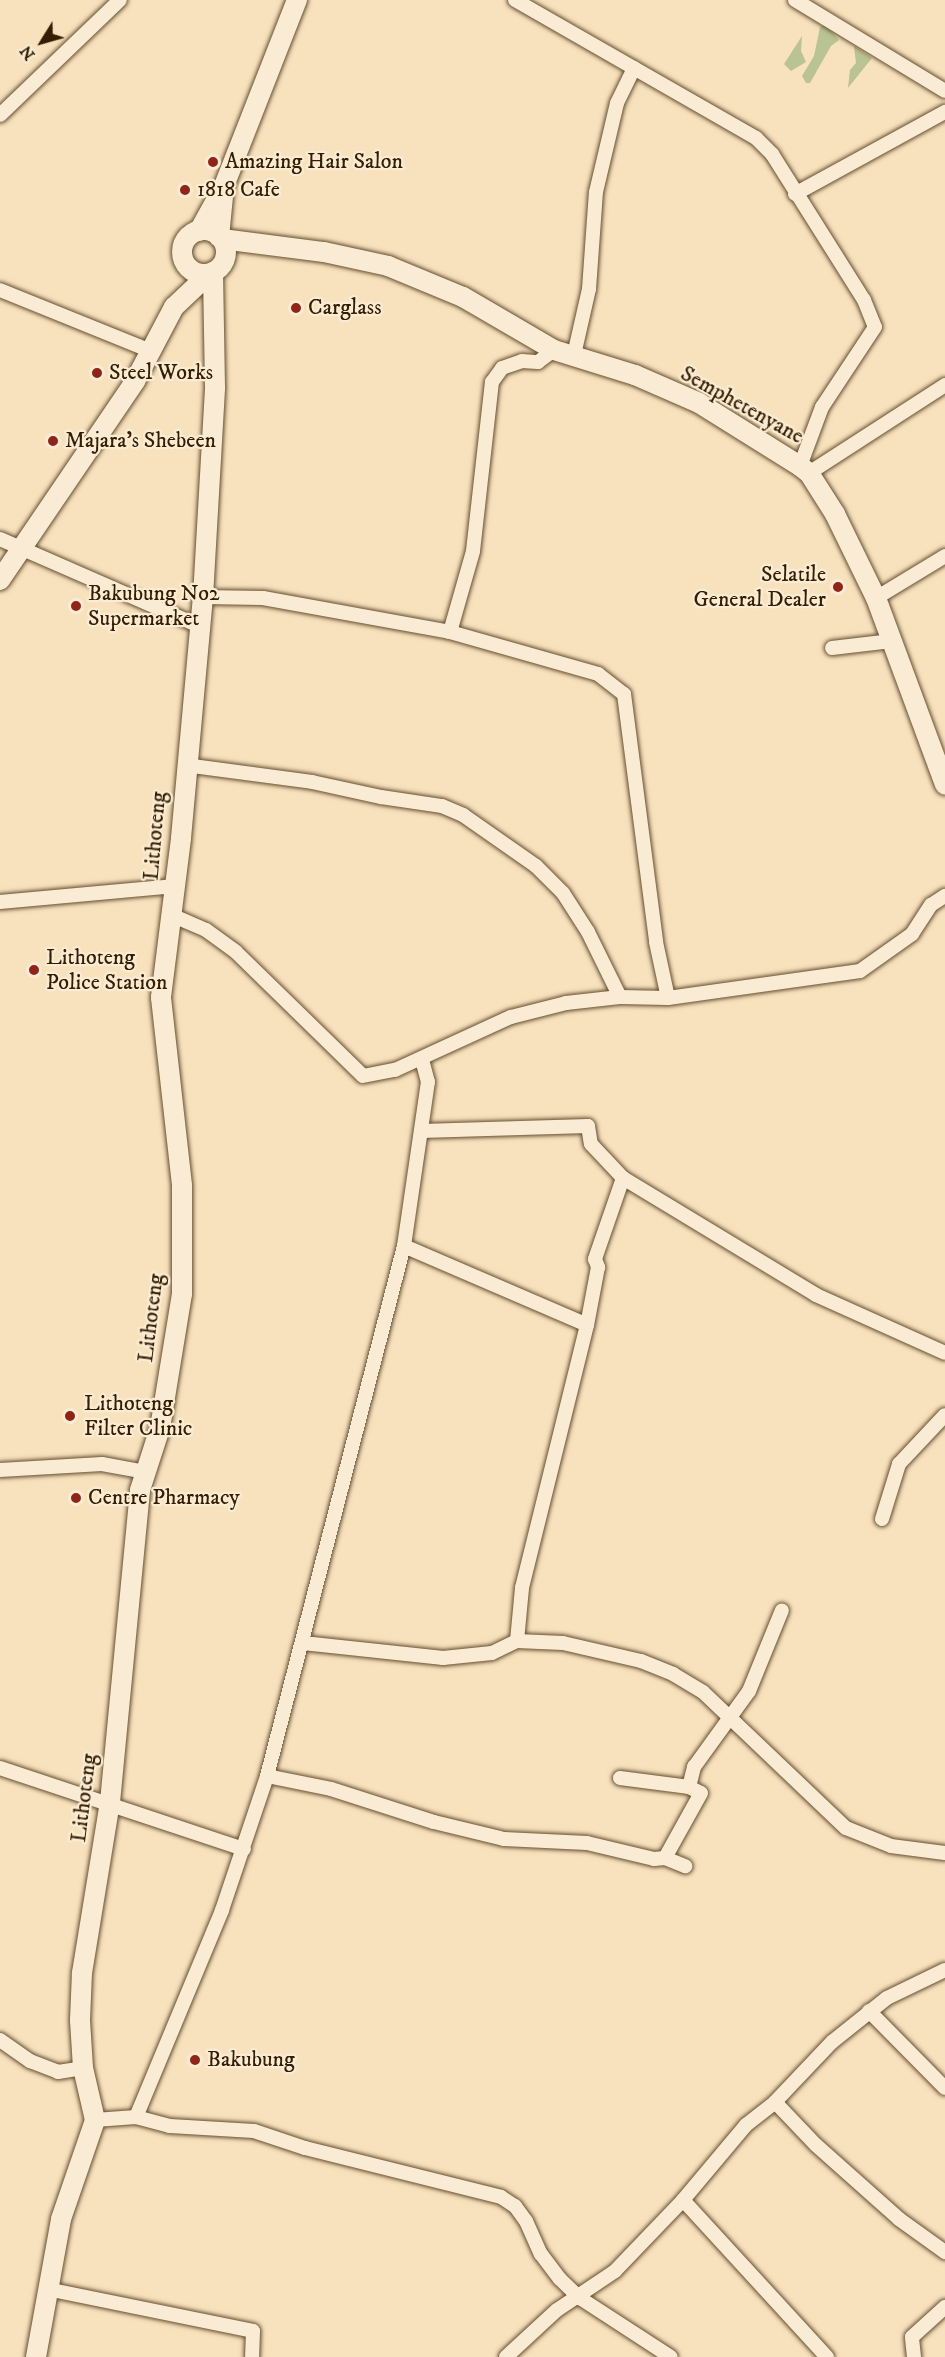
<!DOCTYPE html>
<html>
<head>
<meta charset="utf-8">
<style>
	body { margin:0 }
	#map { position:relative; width:945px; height:2357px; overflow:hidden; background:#f8e1bd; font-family:"IM FELL DW Pica",serif }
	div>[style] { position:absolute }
	.green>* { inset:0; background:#bac393 }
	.roads { filter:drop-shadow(0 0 2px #654e2f) drop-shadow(0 0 2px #654e2f) }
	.street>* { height:14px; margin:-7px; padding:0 7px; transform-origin:7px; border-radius:7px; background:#faecd4 }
	.secondary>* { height:20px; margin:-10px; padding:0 10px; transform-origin:10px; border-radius:10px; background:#faecd4 }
	.secondary>.ring { margin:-10px; padding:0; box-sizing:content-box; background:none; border:20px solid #faecd4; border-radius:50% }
	.dots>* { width:16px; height:16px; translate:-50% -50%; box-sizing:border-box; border:3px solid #faecd4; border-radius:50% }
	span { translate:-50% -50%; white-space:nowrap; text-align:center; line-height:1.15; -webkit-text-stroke:4.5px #faecd4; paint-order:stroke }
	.poi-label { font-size:22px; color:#341d00 }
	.left { translate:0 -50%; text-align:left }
	.right { translate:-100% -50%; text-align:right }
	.street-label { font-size:22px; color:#341d00 }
	.north { position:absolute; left:12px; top:12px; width:60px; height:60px; -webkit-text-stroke:4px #faecd4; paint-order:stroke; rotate:233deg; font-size:16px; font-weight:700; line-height:24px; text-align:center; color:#341d00 }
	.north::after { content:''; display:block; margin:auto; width:21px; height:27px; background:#341d00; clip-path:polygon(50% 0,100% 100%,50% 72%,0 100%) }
</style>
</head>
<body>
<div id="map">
	<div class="green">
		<div style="clip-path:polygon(825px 25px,839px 40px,831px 46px,810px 83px,806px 83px,802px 76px,814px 56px,820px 27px)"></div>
		<div style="clip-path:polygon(802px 36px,801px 51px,806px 62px,791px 71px,784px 64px)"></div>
		<div style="clip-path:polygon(854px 46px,872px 58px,848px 88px,850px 70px,856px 63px)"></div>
	</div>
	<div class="roads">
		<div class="street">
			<div style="left:515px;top:0;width:278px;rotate:29.8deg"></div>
			<div style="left:756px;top:138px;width:23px;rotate:45deg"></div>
			<div style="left:772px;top:154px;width:173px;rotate:57.8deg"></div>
			<div style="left:864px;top:300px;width:29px;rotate:68deg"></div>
			<div style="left:875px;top:327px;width:96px;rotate:123.5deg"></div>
			<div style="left:822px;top:407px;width:63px;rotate:110.4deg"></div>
			<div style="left:795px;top:0;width:175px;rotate:31.2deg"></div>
			<div style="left:0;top:115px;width:166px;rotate:-43.8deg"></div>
			<div style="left:795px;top:194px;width:171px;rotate:-28.7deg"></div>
			<div style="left:0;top:290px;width:163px;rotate:22deg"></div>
			<div style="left:574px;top:355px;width:68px;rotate:-77.2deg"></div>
			<div style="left:589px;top:289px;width:97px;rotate:-85.9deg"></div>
			<div style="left:596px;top:192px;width:91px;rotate:-76.7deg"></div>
			<div style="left:617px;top:103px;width:39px;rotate:-64deg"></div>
			<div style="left:809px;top:473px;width:162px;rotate:-32.9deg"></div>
			<div style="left:0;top:539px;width:217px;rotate:23.6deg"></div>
			<div style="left:203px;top:597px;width:60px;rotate:1deg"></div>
			<div style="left:263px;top:598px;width:190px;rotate:10.3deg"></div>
			<div style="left:450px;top:632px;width:84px;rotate:-74.1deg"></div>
			<div style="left:473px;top:551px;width:170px;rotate:-83.6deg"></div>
			<div style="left:492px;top:382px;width:17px;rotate:-54deg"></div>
			<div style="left:502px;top:368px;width:21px;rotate:-19deg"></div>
			<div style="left:522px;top:361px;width:16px;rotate:4deg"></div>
			<div style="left:538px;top:362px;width:20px;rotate:-37deg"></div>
			<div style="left:876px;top:598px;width:81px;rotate:-31.3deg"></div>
			<div style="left:450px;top:632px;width:154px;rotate:15.8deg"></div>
			<div style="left:598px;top:674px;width:33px;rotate:38deg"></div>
			<div style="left:624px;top:694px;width:250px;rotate:82.6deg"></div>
			<div style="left:656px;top:942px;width:57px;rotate:77.9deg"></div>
			<div style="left:832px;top:648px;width:60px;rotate:-6.7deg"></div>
			<div style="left:185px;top:765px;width:128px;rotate:7.6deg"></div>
			<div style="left:312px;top:782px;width:71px;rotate:12.3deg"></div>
			<div style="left:381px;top:797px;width:62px;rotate:8.4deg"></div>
			<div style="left:442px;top:806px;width:23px;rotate:23deg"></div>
			<div style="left:463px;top:815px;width:89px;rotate:34.9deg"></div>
			<div style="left:536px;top:866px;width:38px;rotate:45deg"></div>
			<div style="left:563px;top:893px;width:46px;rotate:57.3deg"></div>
			<div style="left:588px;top:932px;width:72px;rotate:63.8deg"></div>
			<div style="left:0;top:902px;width:176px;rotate:-5.2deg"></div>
			<div style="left:169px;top:914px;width:40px;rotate:23.4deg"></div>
			<div style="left:206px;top:930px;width:37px;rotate:36deg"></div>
			<div style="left:236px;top:952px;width:177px;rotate:44.3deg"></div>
			<div style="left:363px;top:1076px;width:33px;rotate:-11deg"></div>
			<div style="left:395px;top:1070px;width:128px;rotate:-24.6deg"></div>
			<div style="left:511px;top:1017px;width:57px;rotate:-14.3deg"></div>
			<div style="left:566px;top:1003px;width:54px;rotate:-6.3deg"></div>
			<div style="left:620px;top:997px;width:48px;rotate:1.2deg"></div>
			<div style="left:668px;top:998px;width:194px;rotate:-8deg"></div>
			<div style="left:860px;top:971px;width:64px;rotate:-35.4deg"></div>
			<div style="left:912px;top:934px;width:35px;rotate:-57deg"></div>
			<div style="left:931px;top:905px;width:17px;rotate:-33deg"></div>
			<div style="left:421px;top:1131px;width:167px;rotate:-1.7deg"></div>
			<div style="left:588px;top:1126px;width:18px;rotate:81deg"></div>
			<div style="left:591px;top:1144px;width:47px;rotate:46.7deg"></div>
			<div style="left:623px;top:1178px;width:86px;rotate:109.1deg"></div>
			<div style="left:595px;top:1259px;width:9px;rotate:69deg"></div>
			<div style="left:598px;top:1267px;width:59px;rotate:100.7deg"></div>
			<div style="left:587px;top:1325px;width:271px;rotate:103.9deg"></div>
			<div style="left:522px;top:1588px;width:53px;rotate:95.4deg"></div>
			<div style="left:623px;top:1178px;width:226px;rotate:31.2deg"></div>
			<div style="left:816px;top:1295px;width:141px;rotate:24.2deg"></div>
			<div style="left:404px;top:1246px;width:199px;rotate:23.3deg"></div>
			<div style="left:0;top:1470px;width:102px;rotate:-3.4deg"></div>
			<div style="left:102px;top:1464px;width:45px;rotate:10.3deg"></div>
			<div style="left:882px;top:1519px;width:58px;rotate:-72.8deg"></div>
			<div style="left:899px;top:1464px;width:67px;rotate:-46.8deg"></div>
			<div style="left:303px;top:1643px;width:141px;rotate:6.1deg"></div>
			<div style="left:443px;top:1658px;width:49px;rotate:-5.8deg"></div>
			<div style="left:492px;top:1653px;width:28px;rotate:-26deg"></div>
			<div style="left:517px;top:1641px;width:46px;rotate:2.5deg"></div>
			<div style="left:563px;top:1643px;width:80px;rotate:13deg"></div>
			<div style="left:641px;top:1661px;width:35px;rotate:22deg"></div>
			<div style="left:673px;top:1674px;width:35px;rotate:31deg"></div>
			<div style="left:703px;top:1692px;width:197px;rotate:43.6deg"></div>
			<div style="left:846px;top:1828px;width:48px;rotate:21.8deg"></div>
			<div style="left:891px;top:1846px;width:54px;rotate:7.4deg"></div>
			<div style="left:0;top:1768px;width:257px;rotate:18.4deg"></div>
			<div style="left:267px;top:1776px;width:65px;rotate:11.5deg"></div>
			<div style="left:331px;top:1789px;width:108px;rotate:17.8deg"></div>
			<div style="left:434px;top:1822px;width:72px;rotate:13.7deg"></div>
			<div style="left:504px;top:1839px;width:83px;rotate:2.8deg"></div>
			<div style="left:587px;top:1843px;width:69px;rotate:13.4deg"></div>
			<div style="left:654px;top:1859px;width:11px;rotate:-5deg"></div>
			<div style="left:665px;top:1858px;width:22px;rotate:22deg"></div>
			<div style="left:620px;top:1778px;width:70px;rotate:7.4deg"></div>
			<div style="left:689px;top:1787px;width:13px;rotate:27deg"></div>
			<div style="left:701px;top:1793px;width:74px;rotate:119deg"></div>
			<div style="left:689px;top:1787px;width:21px;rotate:-76deg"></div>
			<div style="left:694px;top:1767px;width:94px;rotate:-54.1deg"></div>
			<div style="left:749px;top:1691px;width:87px;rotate:-67.8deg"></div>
			<div style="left:869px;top:2011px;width:108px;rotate:45.4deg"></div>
			<div style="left:0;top:2040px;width:37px;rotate:35deg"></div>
			<div style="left:30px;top:2061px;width:30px;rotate:21deg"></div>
			<div style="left:58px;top:2072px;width:25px;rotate:-9deg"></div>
			<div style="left:775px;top:2102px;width:59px;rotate:46.4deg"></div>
			<div style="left:816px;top:2145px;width:111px;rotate:41.7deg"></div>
			<div style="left:899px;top:2219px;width:57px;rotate:35.7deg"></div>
			<div style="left:136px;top:2117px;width:35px;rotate:15deg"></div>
			<div style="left:170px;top:2126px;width:84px;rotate:3.4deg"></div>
			<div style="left:254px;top:2131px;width:54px;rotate:18.4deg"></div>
			<div style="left:305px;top:2148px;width:202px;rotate:14deg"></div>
			<div style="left:501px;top:2197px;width:17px;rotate:33deg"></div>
			<div style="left:515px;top:2206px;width:19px;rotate:54deg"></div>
			<div style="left:526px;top:2221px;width:36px;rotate:66deg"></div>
			<div style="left:541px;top:2254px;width:31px;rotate:53deg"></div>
			<div style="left:560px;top:2279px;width:28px;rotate:44deg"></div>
			<div style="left:580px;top:2298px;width:108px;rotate:33deg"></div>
			<div style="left:95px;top:2120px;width:41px;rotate:-4.2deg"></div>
			<div style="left:136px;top:2117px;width:224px;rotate:-67.4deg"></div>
			<div style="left:222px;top:1910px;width:141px;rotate:-71.4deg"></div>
			<div style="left:267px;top:1776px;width:547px;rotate:-75.51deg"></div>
			<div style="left:404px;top:1246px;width:166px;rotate:-81.7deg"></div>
			<div style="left:428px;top:1082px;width:24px;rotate:-105deg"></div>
			<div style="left:683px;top:2200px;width:213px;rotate:47.5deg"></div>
			<div style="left:47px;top:2289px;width:210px;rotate:11.5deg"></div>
			<div style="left:253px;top:2331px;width:26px;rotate:92deg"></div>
			<div style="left:506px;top:2357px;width:69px;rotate:-42.7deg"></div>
			<div style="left:557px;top:2310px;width:70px;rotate:-33.9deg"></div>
			<div style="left:615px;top:2271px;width:98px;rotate:-46.2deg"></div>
			<div style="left:683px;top:2200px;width:98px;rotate:-50deg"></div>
			<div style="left:746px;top:2125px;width:37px;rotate:-38deg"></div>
			<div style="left:775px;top:2102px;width:83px;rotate:-46.5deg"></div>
			<div style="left:832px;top:2042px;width:70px;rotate:-38.7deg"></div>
			<div style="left:887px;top:1998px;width:64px;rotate:-25.8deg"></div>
			<div style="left:914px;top:2357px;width:20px;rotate:-96deg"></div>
			<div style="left:912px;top:2337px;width:45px;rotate:-42.3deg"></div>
		</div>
		<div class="secondary">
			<div class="ring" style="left:182px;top:230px;width:24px;height:24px"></div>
			<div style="left:199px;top:231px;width:51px;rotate:-60.9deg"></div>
			<div style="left:224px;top:186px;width:200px;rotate:-68.6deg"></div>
			<div style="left:219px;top:237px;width:51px;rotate:-84.4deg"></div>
			<div style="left:222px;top:239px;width:103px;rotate:7.3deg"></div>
			<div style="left:324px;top:252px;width:66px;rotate:12.3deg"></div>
			<div style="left:388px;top:266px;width:81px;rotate:22.5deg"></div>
			<div style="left:463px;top:297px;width:105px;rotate:30.2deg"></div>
			<div style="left:554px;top:350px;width:85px;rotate:17.2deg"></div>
			<div style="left:635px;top:375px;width:70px;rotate:23.6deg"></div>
			<div style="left:699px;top:403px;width:119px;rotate:32deg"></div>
			<div style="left:800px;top:466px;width:11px;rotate:38deg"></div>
			<div style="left:809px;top:473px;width:49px;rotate:57.6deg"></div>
			<div style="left:835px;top:514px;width:93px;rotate:64deg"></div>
			<div style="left:876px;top:598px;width:199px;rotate:69.7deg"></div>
			<div style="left:0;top:580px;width:240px;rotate:-55.8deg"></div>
			<div style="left:135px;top:381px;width:84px;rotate:-62.2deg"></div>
			<div style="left:174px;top:307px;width:48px;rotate:-43.3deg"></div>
			<div style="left:36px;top:2357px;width:140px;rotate:-79.7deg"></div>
			<div style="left:61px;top:2219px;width:105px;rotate:-71deg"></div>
			<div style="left:95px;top:2120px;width:53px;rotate:-103deg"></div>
			<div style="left:83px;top:2068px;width:48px;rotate:-93.6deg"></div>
			<div style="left:80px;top:2020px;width:47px;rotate:-87.6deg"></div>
			<div style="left:82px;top:1973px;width:173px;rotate:-80.7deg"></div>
			<div style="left:110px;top:1802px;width:313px;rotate:-84.5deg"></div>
			<div style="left:140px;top:1490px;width:65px;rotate:-72.1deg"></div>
			<div style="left:160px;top:1428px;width:136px;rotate:-80.7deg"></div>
			<div style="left:182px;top:1294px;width:109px;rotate:-90deg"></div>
			<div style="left:182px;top:1185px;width:189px;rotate:-96.4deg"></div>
			<div style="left:161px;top:997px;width:160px;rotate:-82.8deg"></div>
			<div style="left:181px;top:838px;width:242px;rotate:-84.8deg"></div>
			<div style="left:203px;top:597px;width:210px;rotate:-86.7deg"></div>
			<div style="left:215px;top:387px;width:115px;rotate:-91deg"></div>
		</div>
	</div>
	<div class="dots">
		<div style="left:213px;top:162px;background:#8f2418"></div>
		<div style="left:185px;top:190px;background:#8f2418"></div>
		<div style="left:296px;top:308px;background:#8f2418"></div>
		<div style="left:97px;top:373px;background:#8f2418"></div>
		<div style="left:53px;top:441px;background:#8f2418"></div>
		<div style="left:838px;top:587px;background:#8f2418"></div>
		<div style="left:76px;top:606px;background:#8f2418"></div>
		<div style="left:34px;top:970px;background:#8f2418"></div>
		<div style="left:70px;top:1416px;background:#8f2418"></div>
		<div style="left:76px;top:1498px;background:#8f2418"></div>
		<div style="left:195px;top:2060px;background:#8f2418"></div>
	</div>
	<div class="poi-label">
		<span class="left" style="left:225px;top:162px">Amazing Hair Salon</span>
		<span class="left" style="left:197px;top:190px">1818 Cafe</span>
		<span class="left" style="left:308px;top:308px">Carglass</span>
		<span class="left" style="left:109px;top:373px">Steel Works</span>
		<span class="left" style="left:65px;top:441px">Majara's Shebeen</span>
		<span class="right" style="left:826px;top:587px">Selatile<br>General Dealer</span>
		<span class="left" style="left:88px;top:606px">Bakubung No2<br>Supermarket</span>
		<span class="left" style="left:46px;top:970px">Lithoteng<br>Police Station</span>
		<span class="left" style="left:84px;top:1416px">Lithoteng<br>Filter Clinic</span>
		<span class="left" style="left:88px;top:1498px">Centre Pharmacy</span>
		<span class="left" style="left:207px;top:2060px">Bakubung</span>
	</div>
	<div class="street-label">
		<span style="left:742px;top:405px;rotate:29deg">Semphetenyane</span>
		<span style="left:155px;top:836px;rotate:-85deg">Lithoteng</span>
		<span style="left:151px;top:1318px;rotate:-83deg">Lithoteng</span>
		<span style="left:84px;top:1798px;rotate:-83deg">Lithoteng</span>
	</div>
	<div class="north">N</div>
</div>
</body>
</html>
